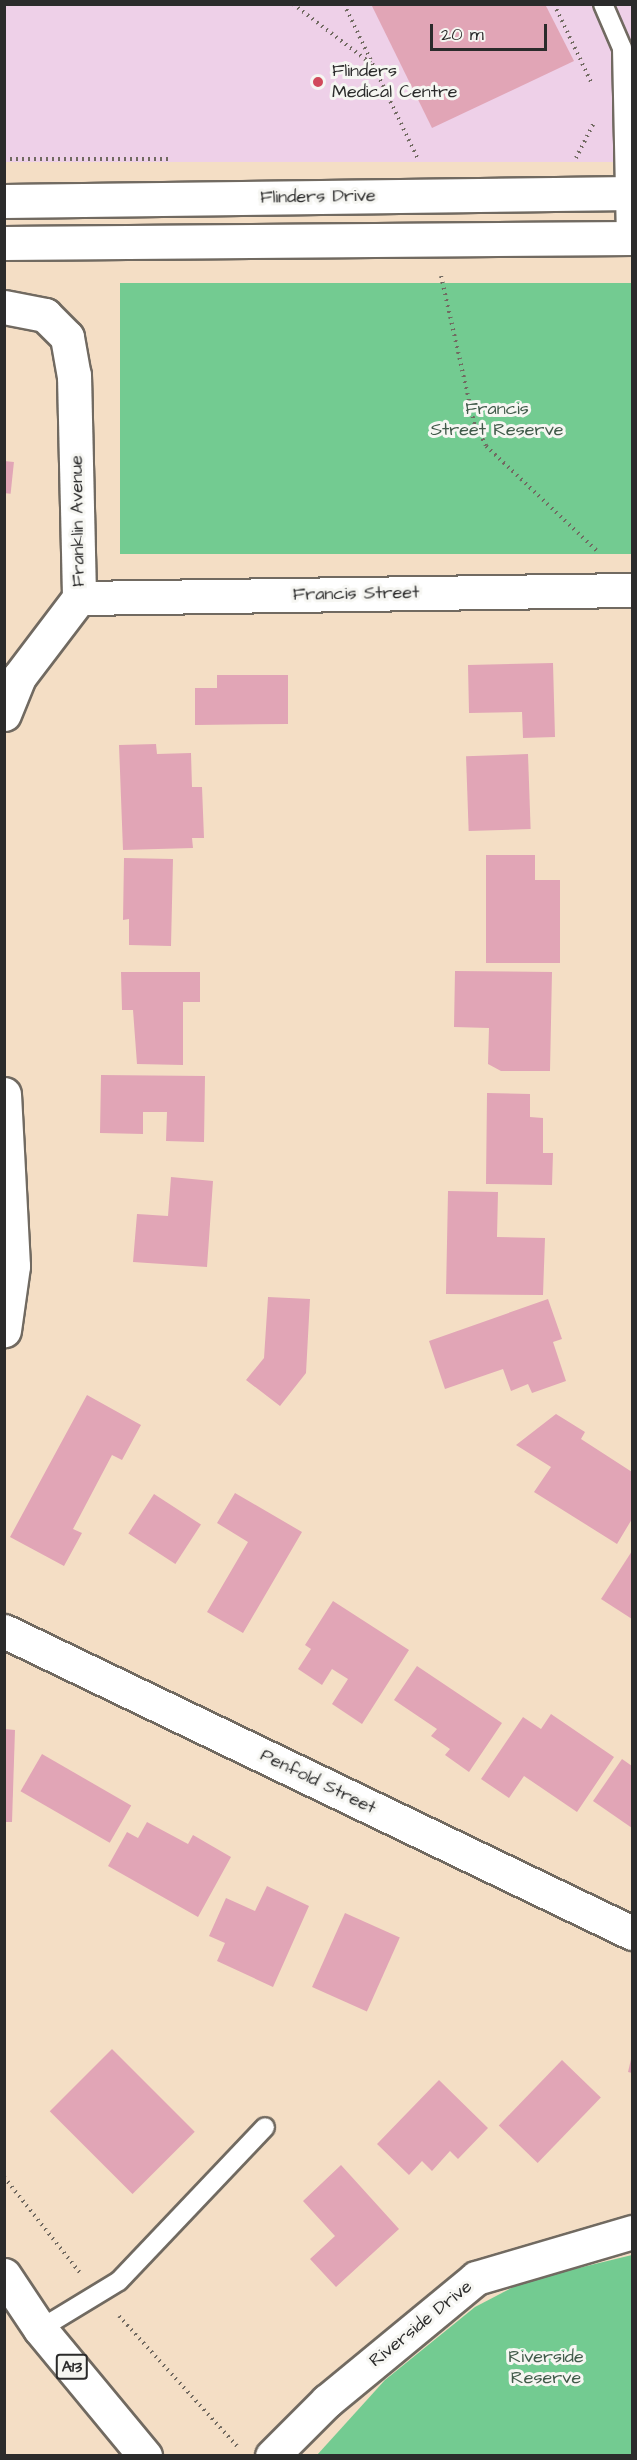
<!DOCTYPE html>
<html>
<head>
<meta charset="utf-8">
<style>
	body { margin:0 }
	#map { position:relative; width:637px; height:2460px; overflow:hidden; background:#f4dec5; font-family:"Architects Daughter",sans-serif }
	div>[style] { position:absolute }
	.built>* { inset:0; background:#eed0e8; transform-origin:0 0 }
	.green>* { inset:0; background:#73cb91; transform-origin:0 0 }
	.building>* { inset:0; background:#e1a5b6; transform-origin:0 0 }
	.path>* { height:4px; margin-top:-2px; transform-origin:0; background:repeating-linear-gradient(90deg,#716a61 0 1.5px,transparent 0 6px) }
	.roads { filter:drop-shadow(2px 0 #716a61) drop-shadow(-2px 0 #716a61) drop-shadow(0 2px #716a61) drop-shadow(0 -2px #716a61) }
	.service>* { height:18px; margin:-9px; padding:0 9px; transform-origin:9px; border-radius:9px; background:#fff }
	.minor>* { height:33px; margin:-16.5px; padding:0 16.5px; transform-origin:16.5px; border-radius:16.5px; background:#fff }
	.tertiary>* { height:33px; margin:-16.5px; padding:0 16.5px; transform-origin:16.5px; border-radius:16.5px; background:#fff }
	.trunk>* { height:33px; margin:-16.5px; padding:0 16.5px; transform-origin:16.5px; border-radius:16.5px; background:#fff }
	.dots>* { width:16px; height:16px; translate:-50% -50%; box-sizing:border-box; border:3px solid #f6f6f2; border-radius:50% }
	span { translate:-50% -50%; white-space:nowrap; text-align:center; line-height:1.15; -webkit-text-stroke:6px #f6f6f2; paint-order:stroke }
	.shield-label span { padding:2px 4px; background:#f6f6f2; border:2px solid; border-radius:4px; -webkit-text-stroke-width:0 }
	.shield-label { font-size:16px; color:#2b2b2b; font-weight:700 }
	.poi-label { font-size:18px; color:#2b2b2b }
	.left { translate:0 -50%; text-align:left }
	.street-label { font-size:18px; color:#2b2b2b }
	.park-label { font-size:18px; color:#415b4a }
	.frame { position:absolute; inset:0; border:6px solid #2b2b2b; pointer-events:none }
	.scale { position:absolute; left:430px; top:24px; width:117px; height:27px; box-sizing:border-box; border:3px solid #2b2b2b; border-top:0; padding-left:8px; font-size:18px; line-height:21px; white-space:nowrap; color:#2b2b2b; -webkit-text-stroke:4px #f6f6f2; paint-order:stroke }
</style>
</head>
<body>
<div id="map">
	<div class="built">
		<div style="left:5px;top:5px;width:627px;height:157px"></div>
	</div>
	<div class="green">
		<div style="left:632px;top:283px;width:271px;height:512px;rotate:90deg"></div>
		<div style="clip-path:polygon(632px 2255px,632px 2455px,317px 2455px,385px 2380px,475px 2307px,525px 2281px)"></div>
	</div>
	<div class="building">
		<div style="clip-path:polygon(371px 4px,545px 4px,574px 61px,432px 128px)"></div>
		<div style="left:4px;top:461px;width:10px;height:32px;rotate:6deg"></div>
		<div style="clip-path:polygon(553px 663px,555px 737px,523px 738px,522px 712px,469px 713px,468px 665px)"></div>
		<div style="clip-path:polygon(217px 675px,288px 675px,288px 724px,195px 725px,195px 688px,217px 688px)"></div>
		<div style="clip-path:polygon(156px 744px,157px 754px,191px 753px,192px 787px,202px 787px,204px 838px,192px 838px,193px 848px,123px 850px,119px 745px)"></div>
		<div style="left:528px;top:754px;width:75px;height:62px;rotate:88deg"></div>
		<div style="clip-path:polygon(486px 855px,535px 855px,535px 880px,560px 880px,560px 963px,486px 963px)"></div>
		<div style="clip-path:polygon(124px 858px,173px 859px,171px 946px,129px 945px,129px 919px,123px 920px)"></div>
		<div style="clip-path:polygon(455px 971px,552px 972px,550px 1071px,501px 1071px,488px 1064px,489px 1028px,454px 1027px)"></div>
		<div style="clip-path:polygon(121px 972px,200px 972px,200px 1002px,183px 1002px,183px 1065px,137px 1064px,133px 1010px,122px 1010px)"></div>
		<div style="clip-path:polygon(101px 1075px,205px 1076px,204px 1142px,166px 1141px,167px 1112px,143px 1112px,143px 1134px,100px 1133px)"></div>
		<div style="clip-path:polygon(487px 1093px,530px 1094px,530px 1117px,543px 1118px,543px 1153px,553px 1153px,552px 1185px,486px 1184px)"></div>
		<div style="clip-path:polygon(171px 1177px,213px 1181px,207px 1267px,133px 1262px,137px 1214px,168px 1216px)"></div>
		<div style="clip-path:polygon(448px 1191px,498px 1192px,497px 1237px,545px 1238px,543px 1295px,446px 1294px)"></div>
		<div style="clip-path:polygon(268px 1297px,310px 1299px,306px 1373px,280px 1406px,246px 1380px,264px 1358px)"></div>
		<div style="clip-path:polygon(548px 1299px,562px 1339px,553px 1342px,566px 1381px,532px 1393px,528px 1384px,511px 1391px,503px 1369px,445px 1389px,429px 1341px)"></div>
		<div style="clip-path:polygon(87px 1395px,141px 1425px,122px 1460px,112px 1455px,73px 1529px,82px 1533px,64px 1566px,10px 1537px)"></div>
		<div style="clip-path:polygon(556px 1414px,585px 1432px,581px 1439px,632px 1472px,632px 1519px,617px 1544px,534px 1492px,551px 1467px,516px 1445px)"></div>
		<div style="clip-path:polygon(235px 1493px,302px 1532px,243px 1633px,207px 1612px,248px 1542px,217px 1523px)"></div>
		<div style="left:154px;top:1494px;width:56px;height:47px;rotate:33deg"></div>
		<div style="clip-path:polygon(632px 1551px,632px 1619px,601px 1599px)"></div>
		<div style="clip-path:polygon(333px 1601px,409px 1650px,362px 1724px,332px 1704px,348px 1679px,332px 1669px,322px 1685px,298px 1669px,311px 1649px,305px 1645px)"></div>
		<div style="clip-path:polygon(417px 1666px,502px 1723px,469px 1772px,445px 1755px,450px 1749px,431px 1736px,437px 1729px,394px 1700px)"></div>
		<div style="clip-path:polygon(551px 1714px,614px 1757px,577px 1812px,524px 1776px,509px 1798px,481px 1779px,523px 1717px,541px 1729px)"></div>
		<div style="clip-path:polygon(4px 1729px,15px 1730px,12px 1822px,4px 1822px)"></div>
		<div style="left:42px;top:1754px;width:103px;height:43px;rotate:30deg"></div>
		<div style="clip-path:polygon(622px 1759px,632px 1766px,632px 1828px,593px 1801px)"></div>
		<div style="clip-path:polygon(147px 1822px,188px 1844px,193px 1835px,231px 1857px,198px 1917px,108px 1866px,127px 1832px,138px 1838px)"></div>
		<div style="clip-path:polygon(267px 1886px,309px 1906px,273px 1987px,217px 1961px,225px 1943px,209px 1936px,226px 1898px,255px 1911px)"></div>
		<div style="left:345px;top:1913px;width:60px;height:81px;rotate:24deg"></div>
		<div style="left:112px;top:2049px;width:117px;height:88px;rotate:45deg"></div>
		<div style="clip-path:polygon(632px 2055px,632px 2073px,628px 2072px)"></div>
		<div style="left:562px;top:2060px;width:54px;height:91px;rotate:44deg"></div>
		<div style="clip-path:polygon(439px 2080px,488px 2128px,458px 2159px,450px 2151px,432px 2171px,422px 2161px,409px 2175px,377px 2144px)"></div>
		<div style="clip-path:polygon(341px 2165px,399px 2229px,336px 2287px,310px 2259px,335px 2236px,303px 2201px)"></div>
	</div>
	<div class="path">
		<div style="left:293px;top:4px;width:102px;rotate:37.4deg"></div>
		<div style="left:344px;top:4px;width:172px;rotate:64.5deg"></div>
		<div style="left:554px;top:4px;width:89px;rotate:64.6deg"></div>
		<div style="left:576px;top:158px;width:38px;rotate:-63deg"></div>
		<div style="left:4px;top:159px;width:168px"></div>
		<div style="left:441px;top:276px;width:151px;rotate:77.3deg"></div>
		<div style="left:474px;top:423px;width:26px;rotate:62deg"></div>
		<div style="left:486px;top:446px;width:154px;rotate:43.4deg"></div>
		<div style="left:4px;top:2177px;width:122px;rotate:51.6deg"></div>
		<div style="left:119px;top:2316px;width:176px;rotate:47.8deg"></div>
	</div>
	<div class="roads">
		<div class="service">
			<div style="left:603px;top:4px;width:48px;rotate:66.6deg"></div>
			<div style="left:622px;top:48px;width:190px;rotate:88.8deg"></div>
			<div style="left:40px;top:2329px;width:92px;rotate:-31.3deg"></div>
			<div style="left:119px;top:2281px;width:212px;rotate:-46.5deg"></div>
		</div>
		<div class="minor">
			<div style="left:4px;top:307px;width:42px;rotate:11deg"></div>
			<div style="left:45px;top:315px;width:31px;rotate:45deg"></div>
			<div style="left:67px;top:337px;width:39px;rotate:80deg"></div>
			<div style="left:74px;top:375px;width:223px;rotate:88.7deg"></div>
			<div style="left:79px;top:598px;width:99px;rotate:127.2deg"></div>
			<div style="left:19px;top:677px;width:40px;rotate:112deg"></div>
			<div style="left:79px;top:598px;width:553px;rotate:-0.83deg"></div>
			<div style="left:4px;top:1094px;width:172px;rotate:87deg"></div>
			<div style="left:13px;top:1266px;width:65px;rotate:98deg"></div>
			<div style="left:4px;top:1631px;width:697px;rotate:25.68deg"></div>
			<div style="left:272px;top:2456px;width:78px;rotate:-45deg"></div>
			<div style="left:327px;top:2401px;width:193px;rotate:-39.5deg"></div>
			<div style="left:476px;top:2278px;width:163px;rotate:-16.4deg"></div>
		</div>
		<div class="tertiary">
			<div style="left:4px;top:201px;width:628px;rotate:-0.73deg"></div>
			<div style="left:4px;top:243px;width:628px;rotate:-0.46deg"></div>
		</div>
		<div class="trunk">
			<div style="left:4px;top:2275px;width:65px;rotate:56.3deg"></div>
			<div style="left:40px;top:2329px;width:165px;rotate:50.4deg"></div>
		</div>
	</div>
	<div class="dots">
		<div style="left:318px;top:82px;background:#d1495b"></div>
	</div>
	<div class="shield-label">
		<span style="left:72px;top:2367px">A13</span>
	</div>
	<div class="poi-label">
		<span class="left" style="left:332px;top:82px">Flinders<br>Medical Centre</span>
	</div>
	<div class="street-label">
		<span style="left:318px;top:197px;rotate:-1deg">Flinders Drive</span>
		<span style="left:78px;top:521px;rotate:-91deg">Franklin Avenue</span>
		<span style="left:356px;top:594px;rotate:-1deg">Francis Street</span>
		<span style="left:318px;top:1782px;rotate:26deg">Penfold Street</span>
		<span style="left:421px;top:2324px;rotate:-39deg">Riverside Drive</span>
	</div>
	<div class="park-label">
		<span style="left:497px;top:420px">Francis<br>Street Reserve</span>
		<span style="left:546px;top:2368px">Riverside<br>Reserve</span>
	</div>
	<div class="frame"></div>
	<div class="scale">20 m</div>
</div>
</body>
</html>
